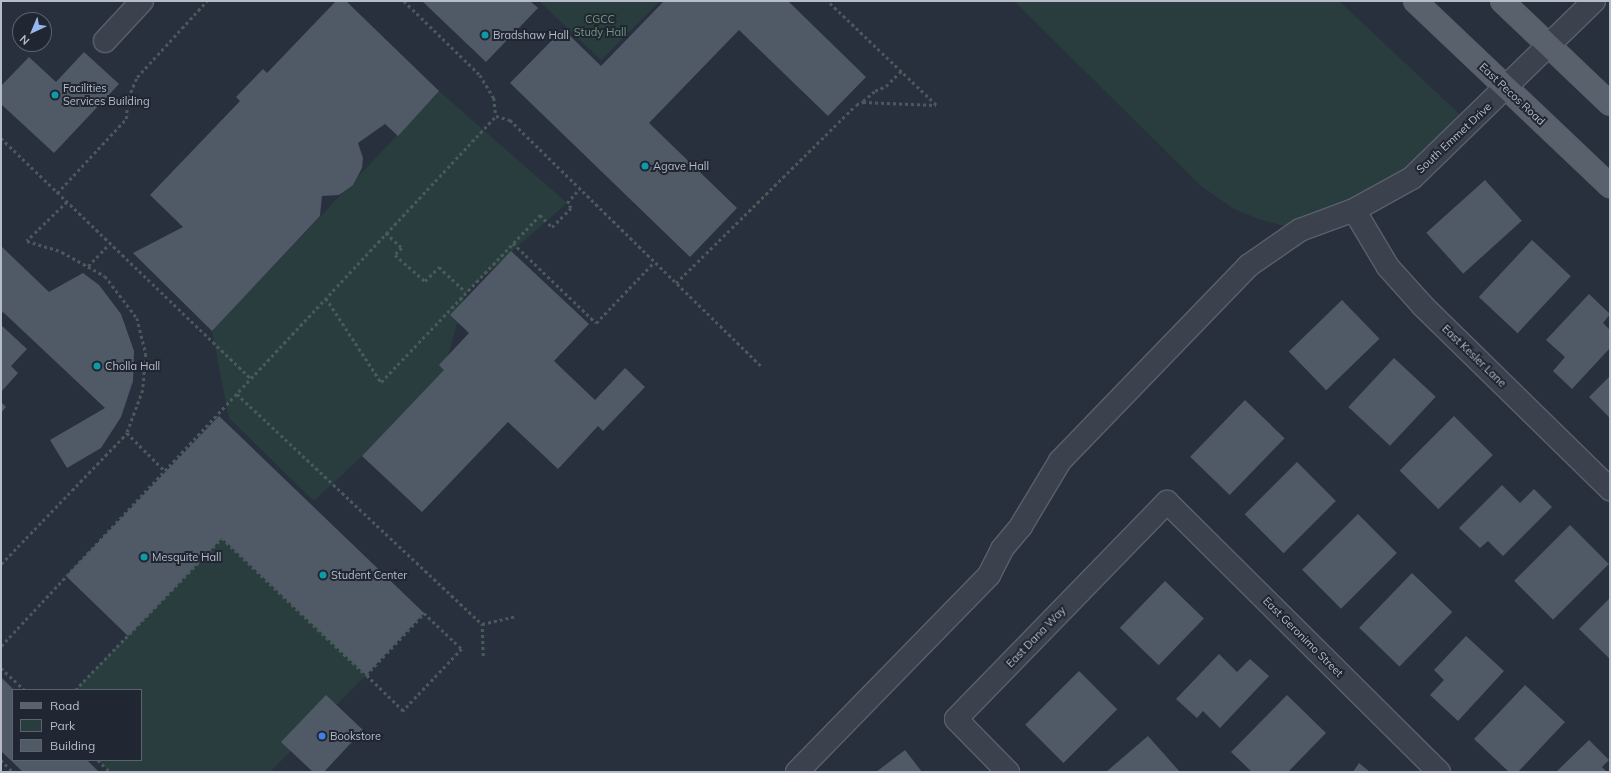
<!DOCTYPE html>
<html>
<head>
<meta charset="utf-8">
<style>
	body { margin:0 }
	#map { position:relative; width:1611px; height:773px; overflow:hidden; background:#27303c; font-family:Mulish,sans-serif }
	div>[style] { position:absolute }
	.green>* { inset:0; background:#2a3d3e }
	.building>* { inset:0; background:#505a67; transform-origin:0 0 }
	.path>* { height:2.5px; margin-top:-1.25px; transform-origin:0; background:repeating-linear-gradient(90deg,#495a5c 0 3px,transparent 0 6px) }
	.roads { filter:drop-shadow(1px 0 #59606b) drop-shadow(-1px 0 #59606b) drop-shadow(0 1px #59606b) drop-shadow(0 -1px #59606b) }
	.minor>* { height:22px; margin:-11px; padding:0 11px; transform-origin:11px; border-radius:11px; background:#3b424d }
	.major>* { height:22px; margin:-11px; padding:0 11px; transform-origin:11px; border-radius:11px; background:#59616c }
	.dots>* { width:11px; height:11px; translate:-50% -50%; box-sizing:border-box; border:2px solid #202732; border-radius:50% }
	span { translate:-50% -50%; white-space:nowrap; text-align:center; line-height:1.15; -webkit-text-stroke:4px #202732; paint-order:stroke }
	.park-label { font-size:11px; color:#71967a }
	.poi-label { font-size:11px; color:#b7bdc8 }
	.left { translate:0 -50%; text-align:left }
	.street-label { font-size:11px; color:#b7bdc8 }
	.frame { position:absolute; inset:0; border:2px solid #b7bdc8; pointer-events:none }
	.legend { position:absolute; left:12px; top:689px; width:130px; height:72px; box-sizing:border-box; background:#202732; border:1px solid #5c636e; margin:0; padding:5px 7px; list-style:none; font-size:12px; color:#b7bdc8 }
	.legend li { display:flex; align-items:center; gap:8px; height:20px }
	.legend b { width:20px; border:1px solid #5c636e }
	.north { position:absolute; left:12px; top:12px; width:40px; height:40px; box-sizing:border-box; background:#202732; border:1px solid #5c636e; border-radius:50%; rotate:224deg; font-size:11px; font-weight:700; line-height:16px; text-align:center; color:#b7bdc8 }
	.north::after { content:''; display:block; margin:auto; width:14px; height:18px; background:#97b6ed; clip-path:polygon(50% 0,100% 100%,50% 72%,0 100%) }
</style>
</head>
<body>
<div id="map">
	<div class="green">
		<div style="clip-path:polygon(539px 1px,660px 1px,601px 60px)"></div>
		<div style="clip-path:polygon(1014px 1px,1339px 1px,1470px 124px,1412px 178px,1300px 230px,1261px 220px,1234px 209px,1200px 185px)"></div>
		<div style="clip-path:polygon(439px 91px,567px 203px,466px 292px,444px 370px,362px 456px,314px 501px,229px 418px,212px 331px)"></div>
		<div style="clip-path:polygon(222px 538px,366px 675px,270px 772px,110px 772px,98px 760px,141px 760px,141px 690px,75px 690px)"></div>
	</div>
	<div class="building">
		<div style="clip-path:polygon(336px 1px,346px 1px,439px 91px,398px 136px,385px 124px,358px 143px,363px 158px,362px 168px,353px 185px,339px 195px,322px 196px,320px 216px,212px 331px,133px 253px,183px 227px,150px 195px,240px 101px,236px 97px,263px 69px,267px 73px)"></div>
		<div style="clip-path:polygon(422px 1px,530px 1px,538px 8px,486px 62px)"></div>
		<div style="clip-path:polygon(664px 1px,788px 1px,866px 77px,828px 116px,739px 30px,649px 123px,737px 208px,690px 257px,510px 83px,563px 29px,601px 66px)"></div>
		<div style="clip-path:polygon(84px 52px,119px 84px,54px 153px,1px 104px,1px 86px,29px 57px,56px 82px)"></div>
		<div style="left:1485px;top:180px;width:55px;height:79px;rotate:48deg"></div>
		<div style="left:1532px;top:240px;width:53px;height:78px;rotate:43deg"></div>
		<div style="clip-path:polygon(1px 246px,49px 292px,83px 273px,99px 285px,121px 314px,134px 351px,133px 381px,121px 417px,101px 448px,67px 468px,50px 440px,105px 408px,3px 312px,1px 314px)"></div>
		<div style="clip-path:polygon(511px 251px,589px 324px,554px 361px,595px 400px,625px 368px,645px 387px,603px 431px,598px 426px,558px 469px,508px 422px,422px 512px,362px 456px,444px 370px,439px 365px,469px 333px,450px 315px)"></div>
		<div style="clip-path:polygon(1589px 294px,1610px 314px,1603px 323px,1610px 330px,1610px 348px,1572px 389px,1553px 371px,1565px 357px,1546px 340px)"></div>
		<div style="left:1342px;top:300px;width:54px;height:74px;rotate:46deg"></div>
		<div style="clip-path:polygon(1px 325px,27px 349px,11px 366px,18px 373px,1px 392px)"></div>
		<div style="left:1394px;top:358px;width:57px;height:67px;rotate:43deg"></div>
		<div style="clip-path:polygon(1610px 376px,1610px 418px,1589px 397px)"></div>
		<div style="left:1245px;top:400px;width:55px;height:79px;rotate:44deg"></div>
		<div style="clip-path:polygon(1px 402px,6px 407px,1px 413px)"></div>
		<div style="clip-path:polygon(219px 416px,424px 613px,366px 675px,222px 538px,128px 636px,66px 576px)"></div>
		<div style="left:1454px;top:416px;width:55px;height:77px;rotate:45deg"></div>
		<div style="left:1297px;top:462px;width:55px;height:74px;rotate:45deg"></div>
		<div style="clip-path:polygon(1502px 485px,1520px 503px,1534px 489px,1552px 507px,1503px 556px,1488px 541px,1480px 548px,1459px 528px)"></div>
		<div style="left:1358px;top:514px;width:55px;height:79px;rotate:45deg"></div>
		<div style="left:1570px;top:525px;width:55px;height:79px;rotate:45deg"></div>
		<div style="left:1412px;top:573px;width:56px;height:76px;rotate:44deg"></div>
		<div style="left:1165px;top:581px;width:54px;height:65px;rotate:44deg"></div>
		<div style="clip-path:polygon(1610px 598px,1610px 659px,1579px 629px)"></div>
		<div style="clip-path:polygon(1466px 636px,1504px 671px,1458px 721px,1430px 695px,1444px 680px,1434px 670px)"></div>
		<div style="clip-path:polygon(1219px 654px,1237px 672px,1250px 659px,1269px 676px,1220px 728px,1203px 711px,1197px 718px,1176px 699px)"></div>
		<div style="left:1079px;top:671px;width:54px;height:76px;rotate:45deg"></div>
		<div style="clip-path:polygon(1px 677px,14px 690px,13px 760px,87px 760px,99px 772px,23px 772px,1px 751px)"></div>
		<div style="clip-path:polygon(1525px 685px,1565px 722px,1518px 772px,1509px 772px,1474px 739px)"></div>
		<div style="clip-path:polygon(326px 695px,363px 730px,324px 772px,313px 772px,281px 742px)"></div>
		<div style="clip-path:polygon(1287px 695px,1326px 733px,1288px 772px,1252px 772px,1231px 752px)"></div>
		<div style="clip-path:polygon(1148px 736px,1180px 772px,1106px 772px)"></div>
		<div style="clip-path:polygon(1589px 740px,1609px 760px,1602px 767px,1607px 772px,1556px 772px)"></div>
		<div style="clip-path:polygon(905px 750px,922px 772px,876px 772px)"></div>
		<div style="clip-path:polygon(1359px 763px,1370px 772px,1353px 772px)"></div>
	</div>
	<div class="path">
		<div style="left:404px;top:1px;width:106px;rotate:44.2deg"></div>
		<div style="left:480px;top:75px;width:27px;rotate:59deg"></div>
		<div style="left:494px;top:98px;width:18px;rotate:84deg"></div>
		<div style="left:863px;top:101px;width:16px;rotate:-40deg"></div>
		<div style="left:875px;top:91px;width:12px;rotate:-24deg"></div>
		<div style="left:886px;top:86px;width:21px;rotate:-45deg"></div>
		<div style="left:1px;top:138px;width:347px;rotate:43.9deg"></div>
		<div style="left:57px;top:193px;width:101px;rotate:-47deg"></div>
		<div style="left:126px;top:119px;width:21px;rotate:-85deg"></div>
		<div style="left:128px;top:98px;width:23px;rotate:-67deg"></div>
		<div style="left:137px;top:77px;width:103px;rotate:-47.4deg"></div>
		<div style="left:67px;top:202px;width:56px;rotate:135.7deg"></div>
		<div style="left:27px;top:241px;width:37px;rotate:17deg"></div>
		<div style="left:62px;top:252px;width:49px;rotate:29.2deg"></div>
		<div style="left:105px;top:276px;width:53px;rotate:52.7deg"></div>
		<div style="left:137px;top:318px;width:37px;rotate:76deg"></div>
		<div style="left:146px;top:354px;width:36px;rotate:95deg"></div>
		<div style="left:143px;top:390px;width:46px;rotate:110.4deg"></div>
		<div style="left:386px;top:233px;width:22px;rotate:43deg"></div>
		<div style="left:402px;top:248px;width:10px;rotate:135deg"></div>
		<div style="left:395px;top:255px;width:40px;rotate:41deg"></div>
		<div style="left:425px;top:281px;width:20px;rotate:-45deg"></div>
		<div style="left:439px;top:267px;width:37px;rotate:43deg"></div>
		<div style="left:513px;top:243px;width:115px;rotate:43.9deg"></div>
		<div style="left:596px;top:323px;width:84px;rotate:-46.4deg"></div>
		<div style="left:88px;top:266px;width:32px;rotate:-46deg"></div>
		<div style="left:676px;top:283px;width:253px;rotate:-44.7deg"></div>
		<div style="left:856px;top:105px;width:8px;rotate:-23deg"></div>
		<div style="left:863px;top:102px;width:73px;rotate:2.4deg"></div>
		<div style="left:936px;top:105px;width:151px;rotate:-136.3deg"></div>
		<div style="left:326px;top:298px;width:100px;rotate:56.8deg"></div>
		<div style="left:381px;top:382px;width:231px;rotate:-46.4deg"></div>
		<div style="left:540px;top:215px;width:17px;rotate:45deg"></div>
		<div style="left:552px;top:227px;width:27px;rotate:-45deg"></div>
		<div style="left:571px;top:208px;width:6px;rotate:-129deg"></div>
		<div style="left:567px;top:203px;width:18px;rotate:-49deg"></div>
		<div style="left:237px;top:394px;width:336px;rotate:43.2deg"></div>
		<div style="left:1px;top:564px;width:182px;rotate:-46.1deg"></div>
		<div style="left:127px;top:433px;width:54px;rotate:45deg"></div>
		<div style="left:424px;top:613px;width:52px;rotate:43.5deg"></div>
		<div style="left:462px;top:649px;width:86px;rotate:133.6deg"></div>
		<div style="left:403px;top:711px;width:52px;rotate:-135.8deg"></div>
		<div style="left:366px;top:675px;width:85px;rotate:-46.9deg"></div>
		<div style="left:1px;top:646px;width:725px;rotate:-46.96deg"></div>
		<div style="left:496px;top:116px;width:15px;rotate:16deg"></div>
		<div style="left:510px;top:120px;width:351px;rotate:44.4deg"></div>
		<div style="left:483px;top:656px;width:32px;rotate:-92deg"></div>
		<div style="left:482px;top:624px;width:35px;rotate:-13deg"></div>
		<div style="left:1px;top:668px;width:33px;rotate:43deg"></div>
		<div style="left:75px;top:690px;width:211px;rotate:-46deg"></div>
		<div style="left:222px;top:538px;width:199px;rotate:43.6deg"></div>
		<div style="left:1px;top:760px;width:17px;rotate:45deg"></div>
		<div style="left:98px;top:760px;width:17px;rotate:45deg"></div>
	</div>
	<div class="roads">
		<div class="minor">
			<div style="left:105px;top:41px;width:54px;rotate:-47.2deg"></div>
			<div style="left:1354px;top:210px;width:66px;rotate:59.2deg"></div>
			<div style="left:1388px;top:267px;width:52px;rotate:48.1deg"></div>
			<div style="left:1423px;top:306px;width:262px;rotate:44.4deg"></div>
			<div style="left:797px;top:772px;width:275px;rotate:-45.7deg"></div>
			<div style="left:989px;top:575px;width:29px;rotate:-63deg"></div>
			<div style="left:1002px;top:549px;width:30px;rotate:-50deg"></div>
			<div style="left:1021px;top:526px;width:76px;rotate:-59deg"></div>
			<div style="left:1060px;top:461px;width:271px;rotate:-46deg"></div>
			<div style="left:1248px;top:266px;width:63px;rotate:-34.7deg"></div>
			<div style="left:1300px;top:230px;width:58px;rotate:-20.3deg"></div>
			<div style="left:1354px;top:210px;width:66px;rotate:-28.9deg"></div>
			<div style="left:1412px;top:178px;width:254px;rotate:-44.2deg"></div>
			<div style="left:1008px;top:772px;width:74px;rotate:-134.5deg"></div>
			<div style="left:956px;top:719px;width:303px;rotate:-45.8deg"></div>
			<div style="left:1167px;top:502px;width:383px;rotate:44.8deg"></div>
		</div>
		<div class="major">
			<div style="left:1415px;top:1px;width:269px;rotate:43.5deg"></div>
			<div style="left:1502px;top:1px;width:149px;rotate:43.6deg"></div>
		</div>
	</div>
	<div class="dots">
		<div style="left:485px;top:35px;background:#0f9aa8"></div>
		<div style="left:55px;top:95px;background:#0f9aa8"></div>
		<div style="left:645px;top:166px;background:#0f9aa8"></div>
		<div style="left:97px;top:366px;background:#0f9aa8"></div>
		<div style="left:144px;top:557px;background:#0f9aa8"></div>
		<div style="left:323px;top:575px;background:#0f9aa8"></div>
		<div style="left:322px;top:736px;background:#3f7fe0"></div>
	</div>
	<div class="park-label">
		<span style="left:600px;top:26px">CGCC<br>Study Hall</span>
	</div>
	<div class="poi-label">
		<span class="left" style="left:493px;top:35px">Bradshaw Hall</span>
		<span class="left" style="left:63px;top:95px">Facilities<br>Services Building</span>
		<span class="left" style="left:653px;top:166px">Agave Hall</span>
		<span class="left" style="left:105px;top:366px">Cholla Hall</span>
		<span class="left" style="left:152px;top:557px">Mesquite Hall</span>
		<span class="left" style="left:331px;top:575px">Student Center</span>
		<span class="left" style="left:330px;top:736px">Bookstore</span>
	</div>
	<div class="street-label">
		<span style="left:1512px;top:94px;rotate:43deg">East Pecos Road</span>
		<span style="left:1454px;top:138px;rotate:-43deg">South Emmet Drive</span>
		<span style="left:1474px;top:356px;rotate:44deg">East Kesler Lane</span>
		<span style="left:1036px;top:637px;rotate:-46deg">East Dana Way</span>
		<span style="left:1303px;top:637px;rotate:45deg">East Geronimo Street</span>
	</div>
	<div class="frame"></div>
	<ul class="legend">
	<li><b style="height:5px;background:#59616c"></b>Road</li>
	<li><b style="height:11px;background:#2a3d3e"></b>Park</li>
	<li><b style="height:11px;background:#505a67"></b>Building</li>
	</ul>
	<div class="north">N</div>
</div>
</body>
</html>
